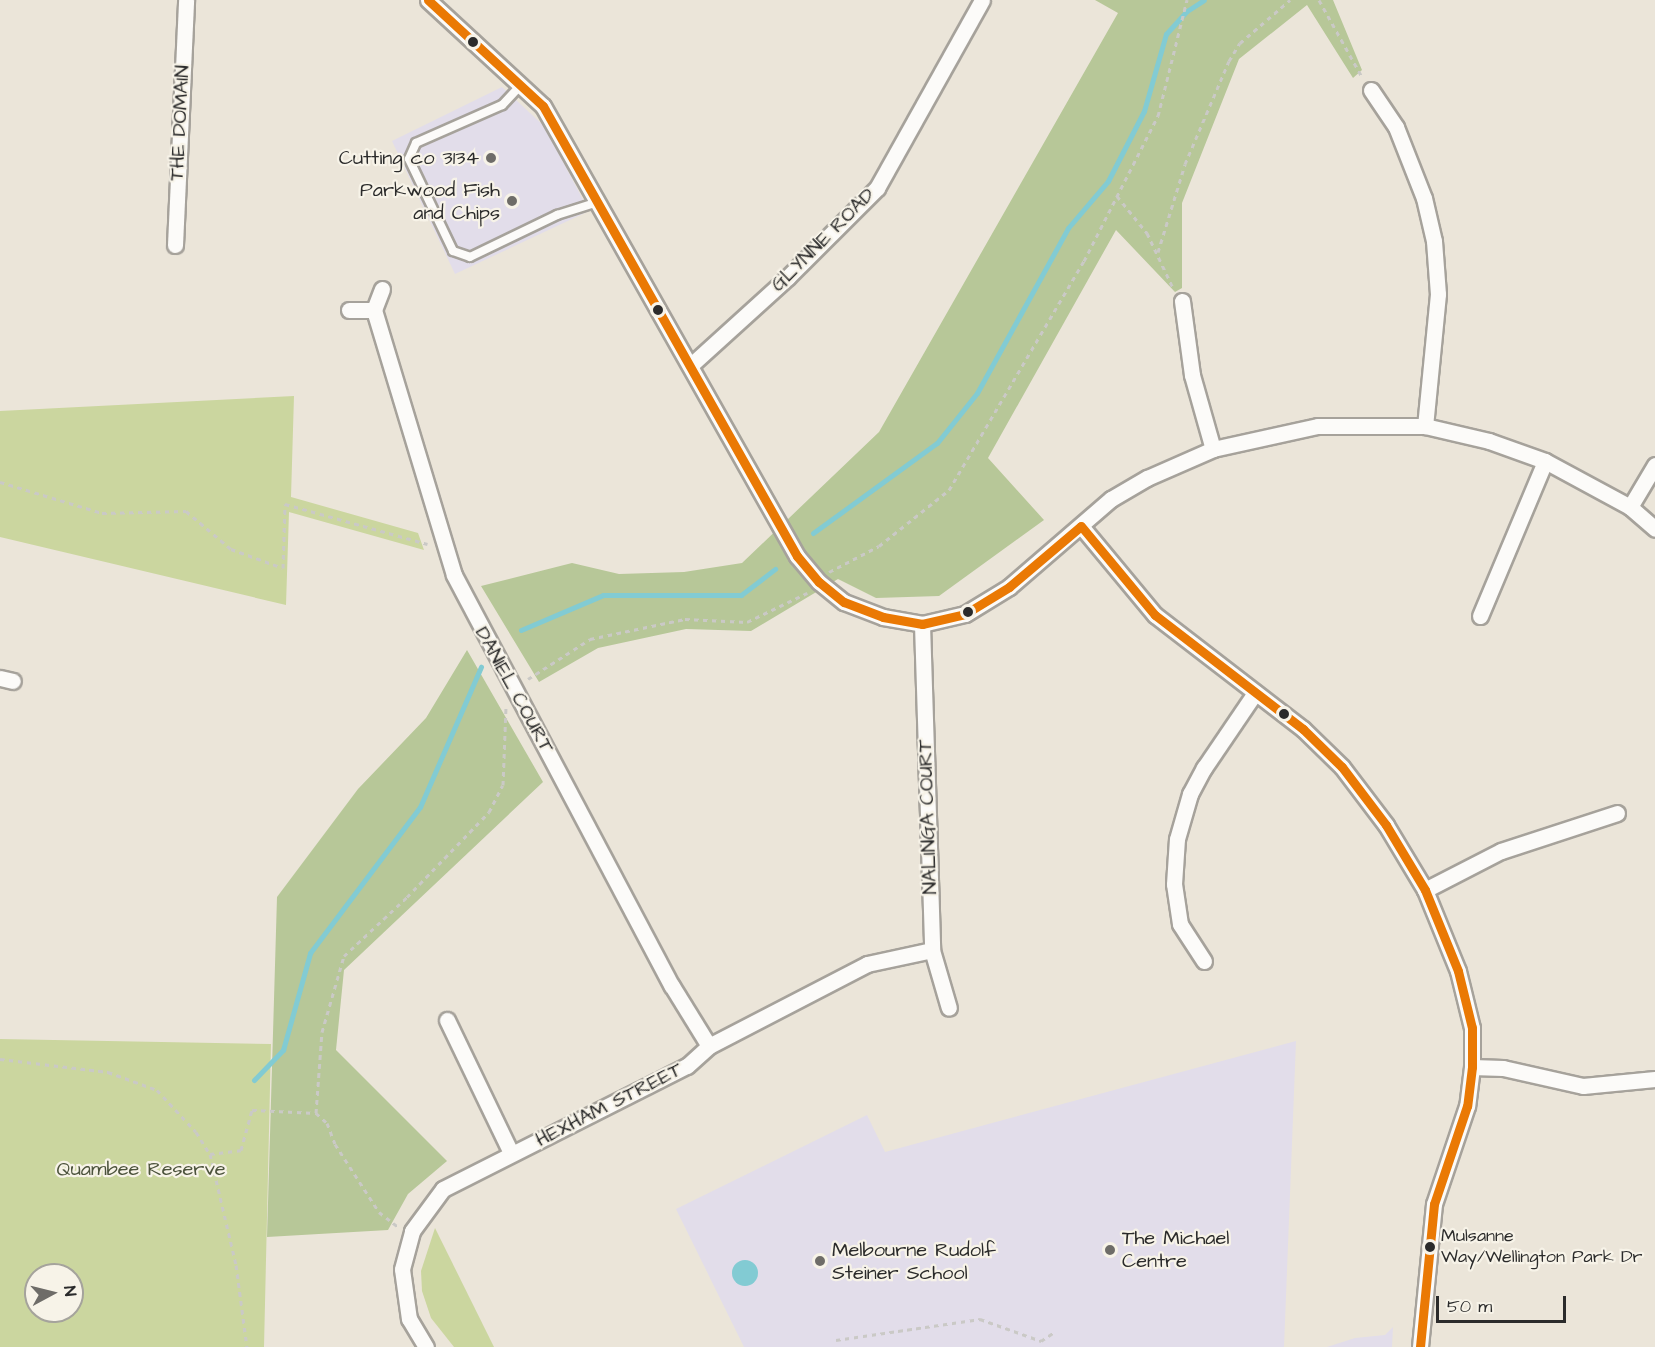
<!DOCTYPE html>
<html>
<head>
<meta charset="utf-8">
<style>
	body { margin:0 }
	#map { position:relative; width:1655px; height:1347px; overflow:hidden; background:#ebe5d9; font-family:"Architects Daughter",sans-serif }
	div>[style] { position:absolute }
	.built>* { inset:0; background:#e2ddea }
	.green>* { inset:0; background:#cbd69f }
	.forest>* { inset:0; background:#b7c798 }
	.water>* { inset:0; background:#82cbd3 }
	.round { border-radius:50% }
	.stream>* { height:5px; margin:-2.5px; padding:0 2.5px; transform-origin:2.5px; border-radius:2.5px; background:#82cbd3 }
	.path>* { height:3px; margin-top:-1.5px; transform-origin:0; background:repeating-linear-gradient(90deg,#cac9c6 0 4.5px,transparent 0 9px) }
	.roads { filter:drop-shadow(2px 0 #a6a29b) drop-shadow(-2px 0 #a6a29b) drop-shadow(0 2px #a6a29b) drop-shadow(0 -2px #a6a29b) }
	.service>* { height:8px; margin:-4px; padding:0 4px; transform-origin:4px; border-radius:4px; background:#fcfbf9 }
	.minor>* { height:15px; margin:-7.5px; padding:0 7.5px; transform-origin:7.5px; border-radius:7.5px; background:#fcfbf9 }
	.bus-1>* { height:9px; margin:-4.5px; padding:0 4.5px; transform-origin:4.5px; border-radius:4.5px; background:#ea7904 }
	.dots>* { width:16px; height:16px; translate:-50% -50%; box-sizing:border-box; border:3px solid #f7f3e8; border-radius:50% }
	span { translate:-50% -50%; white-space:nowrap; text-align:center; line-height:1.15; -webkit-text-stroke:4.5px #f7f3e8; paint-order:stroke }
	.bus-label { font-size:18px; color:#2b2b2b }
	.left { translate:0 -50%; text-align:left }
	.street-label { font-size:20px; color:#2b2b2b }
	.poi-label { font-size:20px; color:#2b2b2b }
	.right { translate:-100% -50%; text-align:right }
	.park-label { font-size:20px; color:#4c533c }
	.north { position:absolute; left:24px; top:1263px; width:60px; height:60px; box-sizing:border-box; background:#f7f3e8; border:2px solid #a5a39c; border-radius:50%; rotate:83deg; font-size:16px; font-weight:700; line-height:24px; text-align:center; color:#2b2b2b }
	.north::after { content:''; display:block; margin:auto; width:21px; height:27px; background:#6e6c68; clip-path:polygon(50% 0,100% 100%,50% 72%,0 100%) }
	.scale { position:absolute; left:1436px; top:1296px; width:130px; height:27px; box-sizing:border-box; border:3px solid #2b2b2b; border-top:0; padding-left:8px; font-size:18px; line-height:21px; white-space:nowrap; color:#2b2b2b; -webkit-text-stroke:4px #f7f3e8; paint-order:stroke }
</style>
</head>
<body>
<div id="map">
	<div class="built">
		<div style="clip-path:polygon(502px 87px,544px 126px,589px 211px,455px 274px,392px 141px)"></div>
		<div style="clip-path:polygon(1296px 1041px,1284px 1347px,744px 1347px,676px 1209px,867px 1115px,885px 1152px)"></div>
		<div style="clip-path:polygon(1393px 1327px,1392px 1347px,1327px 1347px,1355px 1338px,1385px 1335px)"></div>
	</div>
	<div class="green">
		<div style="clip-path:polygon(294px 396px,291px 497px,418px 533px,424px 550px,289px 512px,286px 605px,0 537px,0 411px)"></div>
		<div style="clip-path:polygon(evenodd,0 1039px,271px 1044px,264px 1347px,0 1347px,0 1039px,36px 1275px,72px 1275px,72px 1311px,36px 1311px,36px 1275px)"></div>
		<div style="clip-path:polygon(435px 1228px,494px 1347px,454px 1347px,431px 1318px,422px 1291px,421px 1271px)"></div>
	</div>
	<div class="forest">
		<div style="clip-path:polygon(1095px 0,1333px 0,1362px 70px,1353px 78px,1307px 5px,1239px 59px,1182px 203px,1182px 288px,1175px 292px,1116px 230px,988px 458px,1044px 520px,939px 596px,876px 598px,838px 579px,751px 631px,686px 629px,598px 648px,539px 682px,481px 586px,572px 563px,619px 574px,684px 572px,742px 563px,879px 432px,1118px 13px)"></div>
		<div style="clip-path:polygon(467px 650px,543px 782px,344px 970px,336px 1050px,447px 1161px,408px 1194px,388px 1230px,267px 1237px,277px 897px,358px 789px,426px 718px)"></div>
	</div>
	<div class="water">
		<div class="round" style="left:732px;top:1260px;width:26px;height:26px"></div>
	</div>
	<div class="stream">
		<div style="left:813px;top:533px;width:153px;rotate:-36deg"></div>
		<div style="left:937px;top:443px;width:64px;rotate:-51.3deg"></div>
		<div style="left:977px;top:393px;width:188px;rotate:-61.1deg"></div>
		<div style="left:1068px;top:228px;width:62px;rotate:-49.6deg"></div>
		<div style="left:1108px;top:181px;width:79px;rotate:-62.8deg"></div>
		<div style="left:1144px;top:111px;width:80px;rotate:-74.1deg"></div>
		<div style="left:1166px;top:34px;width:31px;rotate:-48deg"></div>
		<div style="left:1187px;top:11px;width:20px;rotate:-33deg"></div>
		<div style="left:521px;top:630px;width:89px;rotate:-23.1deg"></div>
		<div style="left:603px;top:595px;width:138px"></div>
		<div style="left:741px;top:595px;width:43px;rotate:-37.4deg"></div>
		<div style="left:254px;top:1080px;width:42px;rotate:-46deg"></div>
		<div style="left:283px;top:1050px;width:101px;rotate:-74.4deg"></div>
		<div style="left:310px;top:953px;width:183px;rotate:-53deg"></div>
		<div style="left:420px;top:807px;width:153px;rotate:-66.5deg"></div>
	</div>
	<div class="path">
		<div style="left:1319px;top:0;width:88px;rotate:60.8deg"></div>
		<div style="left:1117px;top:196px;width:48px;rotate:51deg"></div>
		<div style="left:1147px;top:233px;width:63px;rotate:64.7deg"></div>
		<div style="left:1158px;top:252px;width:92px;rotate:-72.9deg"></div>
		<div style="left:1185px;top:164px;width:112px;rotate:-66.9deg"></div>
		<div style="left:1229px;top:61px;width:21px;rotate:-59deg"></div>
		<div style="left:1240px;top:43px;width:66px;rotate:-40.7deg"></div>
		<div style="left:0;top:482px;width:107px;rotate:16.9deg"></div>
		<div style="left:102px;top:513px;width:84px;rotate:-1.4deg"></div>
		<div style="left:186px;top:511px;width:59px;rotate:40.2deg"></div>
		<div style="left:231px;top:549px;width:55px;rotate:20.1deg"></div>
		<div style="left:283px;top:568px;width:64px;rotate:-88.2deg"></div>
		<div style="left:285px;top:504px;width:148px;rotate:15.7deg"></div>
		<div style="left:829px;top:572px;width:56px;rotate:-27.5deg"></div>
		<div style="left:879px;top:546px;width:90px;rotate:-38.7deg"></div>
		<div style="left:949px;top:490px;width:266px;rotate:-59.5deg"></div>
		<div style="left:1084px;top:261px;width:163px;rotate:-63deg"></div>
		<div style="left:1158px;top:116px;width:120px;rotate:-76deg"></div>
		<div style="left:528px;top:679px;width:74px;rotate:-32.8deg"></div>
		<div style="left:590px;top:639px;width:97px;rotate:-11.9deg"></div>
		<div style="left:685px;top:619px;width:62px;rotate:2.8deg"></div>
		<div style="left:747px;top:622px;width:67px;rotate:-25.8deg"></div>
		<div style="left:0;top:1059px;width:109px;rotate:6.9deg"></div>
		<div style="left:108px;top:1072px;width:52px;rotate:20.2deg"></div>
		<div style="left:157px;top:1090px;width:57px;rotate:47.1deg"></div>
		<div style="left:196px;top:1132px;width:26px;rotate:58deg"></div>
		<div style="left:210px;top:1154px;width:31px;rotate:-7deg"></div>
		<div style="left:241px;top:1150px;width:41px;rotate:-74.6deg"></div>
		<div style="left:252px;top:1110px;width:64px;rotate:2.7deg"></div>
		<div style="left:316px;top:1113px;width:15px;rotate:42deg"></div>
		<div style="left:327px;top:1123px;width:22px;rotate:69deg"></div>
		<div style="left:335px;top:1144px;width:81px;rotate:57.1deg"></div>
		<div style="left:379px;top:1212px;width:23px;rotate:38deg"></div>
		<div style="left:316px;top:1113px;width:81px;rotate:-85.8deg"></div>
		<div style="left:322px;top:1032px;width:79px;rotate:-73.9deg"></div>
		<div style="left:344px;top:956px;width:86px;rotate:-43.1deg"></div>
		<div style="left:407px;top:897px;width:118px;rotate:-46deg"></div>
		<div style="left:489px;top:812px;width:30px;rotate:-63deg"></div>
		<div style="left:503px;top:785px;width:79px;rotate:-87.8deg"></div>
		<div style="left:210px;top:1154px;width:114px;rotate:76.8deg"></div>
		<div style="left:236px;top:1265px;width:83px;rotate:82.4deg"></div>
		<div style="left:836px;top:1340px;width:146px;rotate:-8.3deg"></div>
		<div style="left:980px;top:1319px;width:65px;rotate:19.8deg"></div>
		<div style="left:1041px;top:1341px;width:14px;rotate:-34deg"></div>
	</div>
	<div class="roads">
		<div class="service">
			<div style="left:520px;top:86px;width:26px;rotate:133deg"></div>
			<div style="left:502px;top:105px;width:94px;rotate:156.2deg"></div>
			<div style="left:416px;top:143px;width:17px;rotate:114deg"></div>
			<div style="left:409px;top:159px;width:102px;rotate:64.4deg"></div>
			<div style="left:453px;top:251px;width:18px;rotate:19deg"></div>
			<div style="left:470px;top:257px;width:97px;rotate:-25.8deg"></div>
			<div style="left:557px;top:215px;width:43px;rotate:-17.6deg"></div>
		</div>
		<div class="minor">
			<div style="left:428px;top:0;width:156px;rotate:42.7deg"></div>
			<div style="left:543px;top:106px;width:517px;rotate:60.56deg"></div>
			<div style="left:797px;top:556px;width:34px;rotate:50deg"></div>
			<div style="left:819px;top:582px;width:32px;rotate:39deg"></div>
			<div style="left:844px;top:602px;width:42px;rotate:21deg"></div>
			<div style="left:883px;top:617px;width:40px;rotate:10deg"></div>
			<div style="left:922px;top:624px;width:44px;rotate:-13.1deg"></div>
			<div style="left:965px;top:614px;width:52px;rotate:-31.5deg"></div>
			<div style="left:1009px;top:587px;width:135px;rotate:-40.8deg"></div>
			<div style="left:1111px;top:499px;width:42px;rotate:-30.3deg"></div>
			<div style="left:1147px;top:478px;width:72px;rotate:-23.7deg"></div>
			<div style="left:1213px;top:449px;width:107px;rotate:-12.4deg"></div>
			<div style="left:1318px;top:426px;width:107px"></div>
			<div style="left:1425px;top:426px;width:66px;rotate:13.2deg"></div>
			<div style="left:1489px;top:441px;width:59px;rotate:19.7deg"></div>
			<div style="left:1545px;top:461px;width:97px;rotate:28.4deg"></div>
			<div style="left:1630px;top:507px;width:33px;rotate:41deg"></div>
			<div style="left:1371px;top:90px;width:45px;rotate:56deg"></div>
			<div style="left:1396px;top:127px;width:76px;rotate:68.5deg"></div>
			<div style="left:1424px;top:198px;width:44px;rotate:76.9deg"></div>
			<div style="left:1434px;top:241px;width:53px;rotate:85.7deg"></div>
			<div style="left:1438px;top:294px;width:133px;rotate:95.6deg"></div>
			<div style="left:175px;top:245px;width:245px;rotate:-87.4deg"></div>
			<div style="left:382px;top:289px;width:22px;rotate:111deg"></div>
			<div style="left:374px;top:310px;width:277px;rotate:73.2deg"></div>
			<div style="left:454px;top:575px;width:465px;rotate:62.1deg"></div>
			<div style="left:672px;top:986px;width:70px;rotate:58.3deg"></div>
			<div style="left:1182px;top:301px;width:75px;rotate:82.3deg"></div>
			<div style="left:1192px;top:375px;width:77px;rotate:74.2deg"></div>
			<div style="left:349px;top:310px;width:25px"></div>
			<div style="left:691px;top:365px;width:131px;rotate:-42.2deg"></div>
			<div style="left:788px;top:277px;width:126px;rotate:-45deg"></div>
			<div style="left:877px;top:188px;width:215px;rotate:-60.8deg"></div>
			<div style="left:1630px;top:507px;width:49px;rotate:-59.2deg"></div>
			<div style="left:1081px;top:526px;width:116px;rotate:50.3deg"></div>
			<div style="left:1155px;top:615px;width:187px;rotate:37.6deg"></div>
			<div style="left:1303px;top:729px;width:54px;rotate:44.3deg"></div>
			<div style="left:1342px;top:767px;width:73px;rotate:52.8deg"></div>
			<div style="left:1386px;top:825px;width:76px;rotate:59deg"></div>
			<div style="left:1425px;top:890px;width:87px;rotate:67.8deg"></div>
			<div style="left:1458px;top:971px;width:59px;rotate:76.2deg"></div>
			<div style="left:1472px;top:1028px;width:39px;rotate:90deg"></div>
			<div style="left:1472px;top:1067px;width:39px;rotate:97deg"></div>
			<div style="left:1467px;top:1106px;width:103px;rotate:108.6deg"></div>
			<div style="left:1434px;top:1204px;width:144px;rotate:95.6deg"></div>
			<div style="left:1480px;top:616px;width:168px;rotate:-67.2deg"></div>
			<div style="left:922px;top:624px;width:326px;rotate:88.2deg"></div>
			<div style="left:932px;top:950px;width:60px;rotate:73.7deg"></div>
			<div style="left:0;top:678px;width:13px;rotate:13deg"></div>
			<div style="left:1425px;top:890px;width:85px;rotate:-27.2deg"></div>
			<div style="left:1501px;top:851px;width:122px;rotate:-18.1deg"></div>
			<div style="left:1204px;top:961px;width:44px;rotate:-123deg"></div>
			<div style="left:1180px;top:924px;width:40px;rotate:-98.5deg"></div>
			<div style="left:1174px;top:884px;width:45px;rotate:-86.2deg"></div>
			<div style="left:1177px;top:839px;width:47px;rotate:-73.9deg"></div>
			<div style="left:1190px;top:794px;width:30px;rotate:-62deg"></div>
			<div style="left:1204px;top:768px;width:91px;rotate:-55.8deg"></div>
			<div style="left:447px;top:1020px;width:148px;rotate:64.3deg"></div>
			<div style="left:1472px;top:1067px;width:31px;rotate:2deg"></div>
			<div style="left:1503px;top:1068px;width:82px;rotate:12.7deg"></div>
			<div style="left:1583px;top:1086px;width:72px;rotate:-5.6deg"></div>
			<div style="left:426px;top:1347px;width:33px;rotate:-121deg"></div>
			<div style="left:409px;top:1319px;width:50px;rotate:-98deg"></div>
			<div style="left:402px;top:1269px;width:39px;rotate:-75deg"></div>
			<div style="left:412px;top:1231px;width:52px;rotate:-53.6deg"></div>
			<div style="left:443px;top:1189px;width:273px;rotate:-26.8deg"></div>
			<div style="left:687px;top:1066px;width:30px;rotate:-42deg"></div>
			<div style="left:709px;top:1046px;width:178px;rotate:-27.4deg"></div>
			<div style="left:867px;top:964px;width:66px;rotate:-12.2deg"></div>
		</div>
	</div>
	<div class="bus-1">
		<div style="left:428px;top:0;width:156px;rotate:42.7deg"></div>
		<div style="left:543px;top:106px;width:517px;rotate:60.56deg"></div>
		<div style="left:797px;top:556px;width:34px;rotate:50deg"></div>
		<div style="left:819px;top:582px;width:32px;rotate:39deg"></div>
		<div style="left:844px;top:602px;width:42px;rotate:21deg"></div>
		<div style="left:883px;top:617px;width:40px;rotate:10deg"></div>
		<div style="left:922px;top:624px;width:44px;rotate:-13.1deg"></div>
		<div style="left:965px;top:614px;width:52px;rotate:-31.5deg"></div>
		<div style="left:1009px;top:587px;width:94px;rotate:-40.3deg"></div>
		<div style="left:1081px;top:526px;width:116px;rotate:50.3deg"></div>
		<div style="left:1155px;top:615px;width:187px;rotate:37.6deg"></div>
		<div style="left:1303px;top:729px;width:54px;rotate:44.3deg"></div>
		<div style="left:1342px;top:767px;width:73px;rotate:52.8deg"></div>
		<div style="left:1386px;top:825px;width:76px;rotate:59deg"></div>
		<div style="left:1425px;top:890px;width:87px;rotate:67.8deg"></div>
		<div style="left:1458px;top:971px;width:59px;rotate:76.2deg"></div>
		<div style="left:1472px;top:1028px;width:39px;rotate:90deg"></div>
		<div style="left:1472px;top:1067px;width:39px;rotate:97deg"></div>
		<div style="left:1467px;top:1106px;width:103px;rotate:108.6deg"></div>
		<div style="left:1434px;top:1204px;width:144px;rotate:95.6deg"></div>
	</div>
	<div class="dots">
		<div style="left:473px;top:42px;background:#2b2b2b"></div>
		<div style="left:491px;top:158px;background:#6e6c68"></div>
		<div style="left:512px;top:201px;background:#6e6c68"></div>
		<div style="left:658px;top:310px;background:#2b2b2b"></div>
		<div style="left:968px;top:612px;background:#2b2b2b"></div>
		<div style="left:1284px;top:714px;background:#2b2b2b"></div>
		<div style="left:1430px;top:1247px;background:#2b2b2b"></div>
		<div style="left:1110px;top:1250px;background:#6e6c68"></div>
		<div style="left:820px;top:1261px;background:#6e6c68"></div>
	</div>
	<div class="bus-label">
		<span class="left" style="left:1441px;top:1247px">Mulsanne<br>Way/Wellington Park Dr</span>
	</div>
	<div class="street-label">
		<span style="left:180px;top:123px;rotate:-87deg">THE DOMAIN</span>
		<span style="left:823px;top:240px;rotate:-45deg">GLYNNE ROAD</span>
		<span style="left:514px;top:690px;rotate:61deg">DANIEL COURT</span>
		<span style="left:928px;top:817px;rotate:-92deg">NALINGA COURT</span>
		<span style="left:609px;top:1105px;rotate:-27deg">HEXHAM STREET</span>
	</div>
	<div class="poi-label">
		<span class="right" style="left:479px;top:158px">Cutting co 3134</span>
		<span class="right" style="left:500px;top:202px">Parkwood Fish<br>and Chips</span>
		<span class="left" style="left:1122px;top:1250px">The Michael<br>Centre</span>
		<span class="left" style="left:832px;top:1262px">Melbourne Rudolf<br>Steiner School</span>
	</div>
	<div class="park-label">
		<span style="left:141px;top:1169px">Quambee Reserve</span>
	</div>
	<div class="north">N</div>
	<div class="scale">50 m</div>
</div>
</body>
</html>
